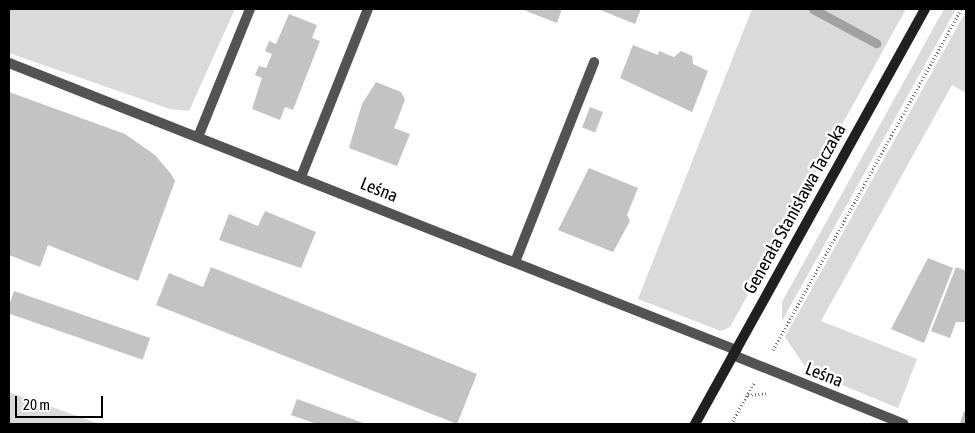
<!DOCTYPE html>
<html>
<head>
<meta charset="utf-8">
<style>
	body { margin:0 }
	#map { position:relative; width:975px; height:433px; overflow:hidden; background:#fff; font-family:"Asap Condensed",sans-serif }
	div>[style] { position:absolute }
	.green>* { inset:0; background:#dadada }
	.stream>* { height:9px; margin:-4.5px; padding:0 4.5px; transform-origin:4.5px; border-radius:4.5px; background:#a1a1a1 }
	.building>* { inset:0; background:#c3c3c3; transform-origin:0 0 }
	.path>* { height:3px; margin-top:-1.5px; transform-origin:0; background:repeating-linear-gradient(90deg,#757575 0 1px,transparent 0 3.5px) }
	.lane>* { height:10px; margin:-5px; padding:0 5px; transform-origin:5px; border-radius:5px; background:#535353 }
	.street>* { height:10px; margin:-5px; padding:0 5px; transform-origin:5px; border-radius:5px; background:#535353 }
	.secondary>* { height:10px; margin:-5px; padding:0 5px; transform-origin:5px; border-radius:5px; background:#202020 }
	span { translate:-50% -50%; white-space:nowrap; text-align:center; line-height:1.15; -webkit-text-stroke:5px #fff; paint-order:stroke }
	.street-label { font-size:18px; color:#000 }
	.frame { position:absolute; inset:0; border:10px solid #000; pointer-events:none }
	.scale { position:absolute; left:15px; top:396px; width:88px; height:22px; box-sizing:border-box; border:2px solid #000; border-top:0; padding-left:6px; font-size:15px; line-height:18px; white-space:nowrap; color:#000; -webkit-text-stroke:4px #fff; paint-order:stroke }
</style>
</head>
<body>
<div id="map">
	<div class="green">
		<div style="clip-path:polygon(9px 9px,235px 9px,189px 111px,170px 109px,9px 53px)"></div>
		<div style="clip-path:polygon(752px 9px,906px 9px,730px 327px,721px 331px,638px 299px)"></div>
		<div style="clip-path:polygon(944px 9px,956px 9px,782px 321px,782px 302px)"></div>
		<div style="clip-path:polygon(966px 11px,966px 93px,952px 85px,821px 321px,917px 359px,898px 408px,808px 371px,785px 337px)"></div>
		<div style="clip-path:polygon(9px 392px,100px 424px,9px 424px)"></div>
	</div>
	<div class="stream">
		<div style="left:813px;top:9px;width:72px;rotate:28.4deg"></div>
	</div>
	<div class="building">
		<div style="clip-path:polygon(521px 9px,562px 9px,557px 23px)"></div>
		<div style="clip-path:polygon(598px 9px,641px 9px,635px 24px)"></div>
		<div style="clip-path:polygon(289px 14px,317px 25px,312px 38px,320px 41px,293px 110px,285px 107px,280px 120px,252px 109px,262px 78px,255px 75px,259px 66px,266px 68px,272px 54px,265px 51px,269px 41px,276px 44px)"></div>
		<div style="clip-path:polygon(633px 45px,658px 55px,659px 51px,674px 57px,681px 51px,692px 56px,693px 64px,708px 71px,692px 112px,620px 78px)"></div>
		<div style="clip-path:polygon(376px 82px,401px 92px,405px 100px,394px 128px,410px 134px,397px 166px,349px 148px,362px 104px)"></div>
		<div style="clip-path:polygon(9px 92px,125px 134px,155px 155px,171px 174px,175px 181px,138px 281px,48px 245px,40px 267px,9px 255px)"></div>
		<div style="left:590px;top:107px;width:14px;height:22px;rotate:21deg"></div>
		<div style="clip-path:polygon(589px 168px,638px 188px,627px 215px,630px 221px,613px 252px,558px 230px)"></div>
		<div style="clip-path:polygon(265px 211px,316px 232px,301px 268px,219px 240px,229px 214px,258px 226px)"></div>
		<div style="clip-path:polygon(928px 258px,953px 268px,924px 343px,891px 329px)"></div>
		<div style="clip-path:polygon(211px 267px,477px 374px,457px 424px,156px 305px,169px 273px,203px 287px)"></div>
		<div style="clip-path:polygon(956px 267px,966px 271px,966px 322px,956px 322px,950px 338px,931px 331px)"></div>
		<div style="left:14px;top:291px;width:144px;height:23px;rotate:19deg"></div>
		<div style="clip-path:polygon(297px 399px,366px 424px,317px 424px,291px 415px)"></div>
		<div style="clip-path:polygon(964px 411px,966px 412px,966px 424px,960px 423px)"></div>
	</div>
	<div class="path">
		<div style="left:773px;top:350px;width:389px;rotate:-61.1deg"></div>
		<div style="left:748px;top:395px;width:21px;rotate:-5deg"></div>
		<div style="left:731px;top:424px;width:47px;rotate:-60.7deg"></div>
	</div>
	<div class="lane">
		<div style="left:198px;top:137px;width:138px;rotate:-67.9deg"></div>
	</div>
	<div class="street">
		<div style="left:9px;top:63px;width:782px;rotate:21.54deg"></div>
		<div style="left:301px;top:177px;width:181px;rotate:-68.3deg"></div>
		<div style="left:515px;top:262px;width:215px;rotate:-68.4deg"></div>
		<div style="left:733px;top:355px;width:184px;rotate:22deg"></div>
	</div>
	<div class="secondary">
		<div style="left:695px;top:424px;width:474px;rotate:-61deg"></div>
	</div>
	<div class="street-label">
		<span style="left:379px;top:190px;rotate:22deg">Leśna</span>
		<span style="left:795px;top:209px;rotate:-61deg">Generała Stanisława Taczaka</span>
		<span style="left:824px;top:375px;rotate:21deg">Leśna</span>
	</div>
	<div class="frame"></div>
	<div class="scale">20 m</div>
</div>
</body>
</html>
